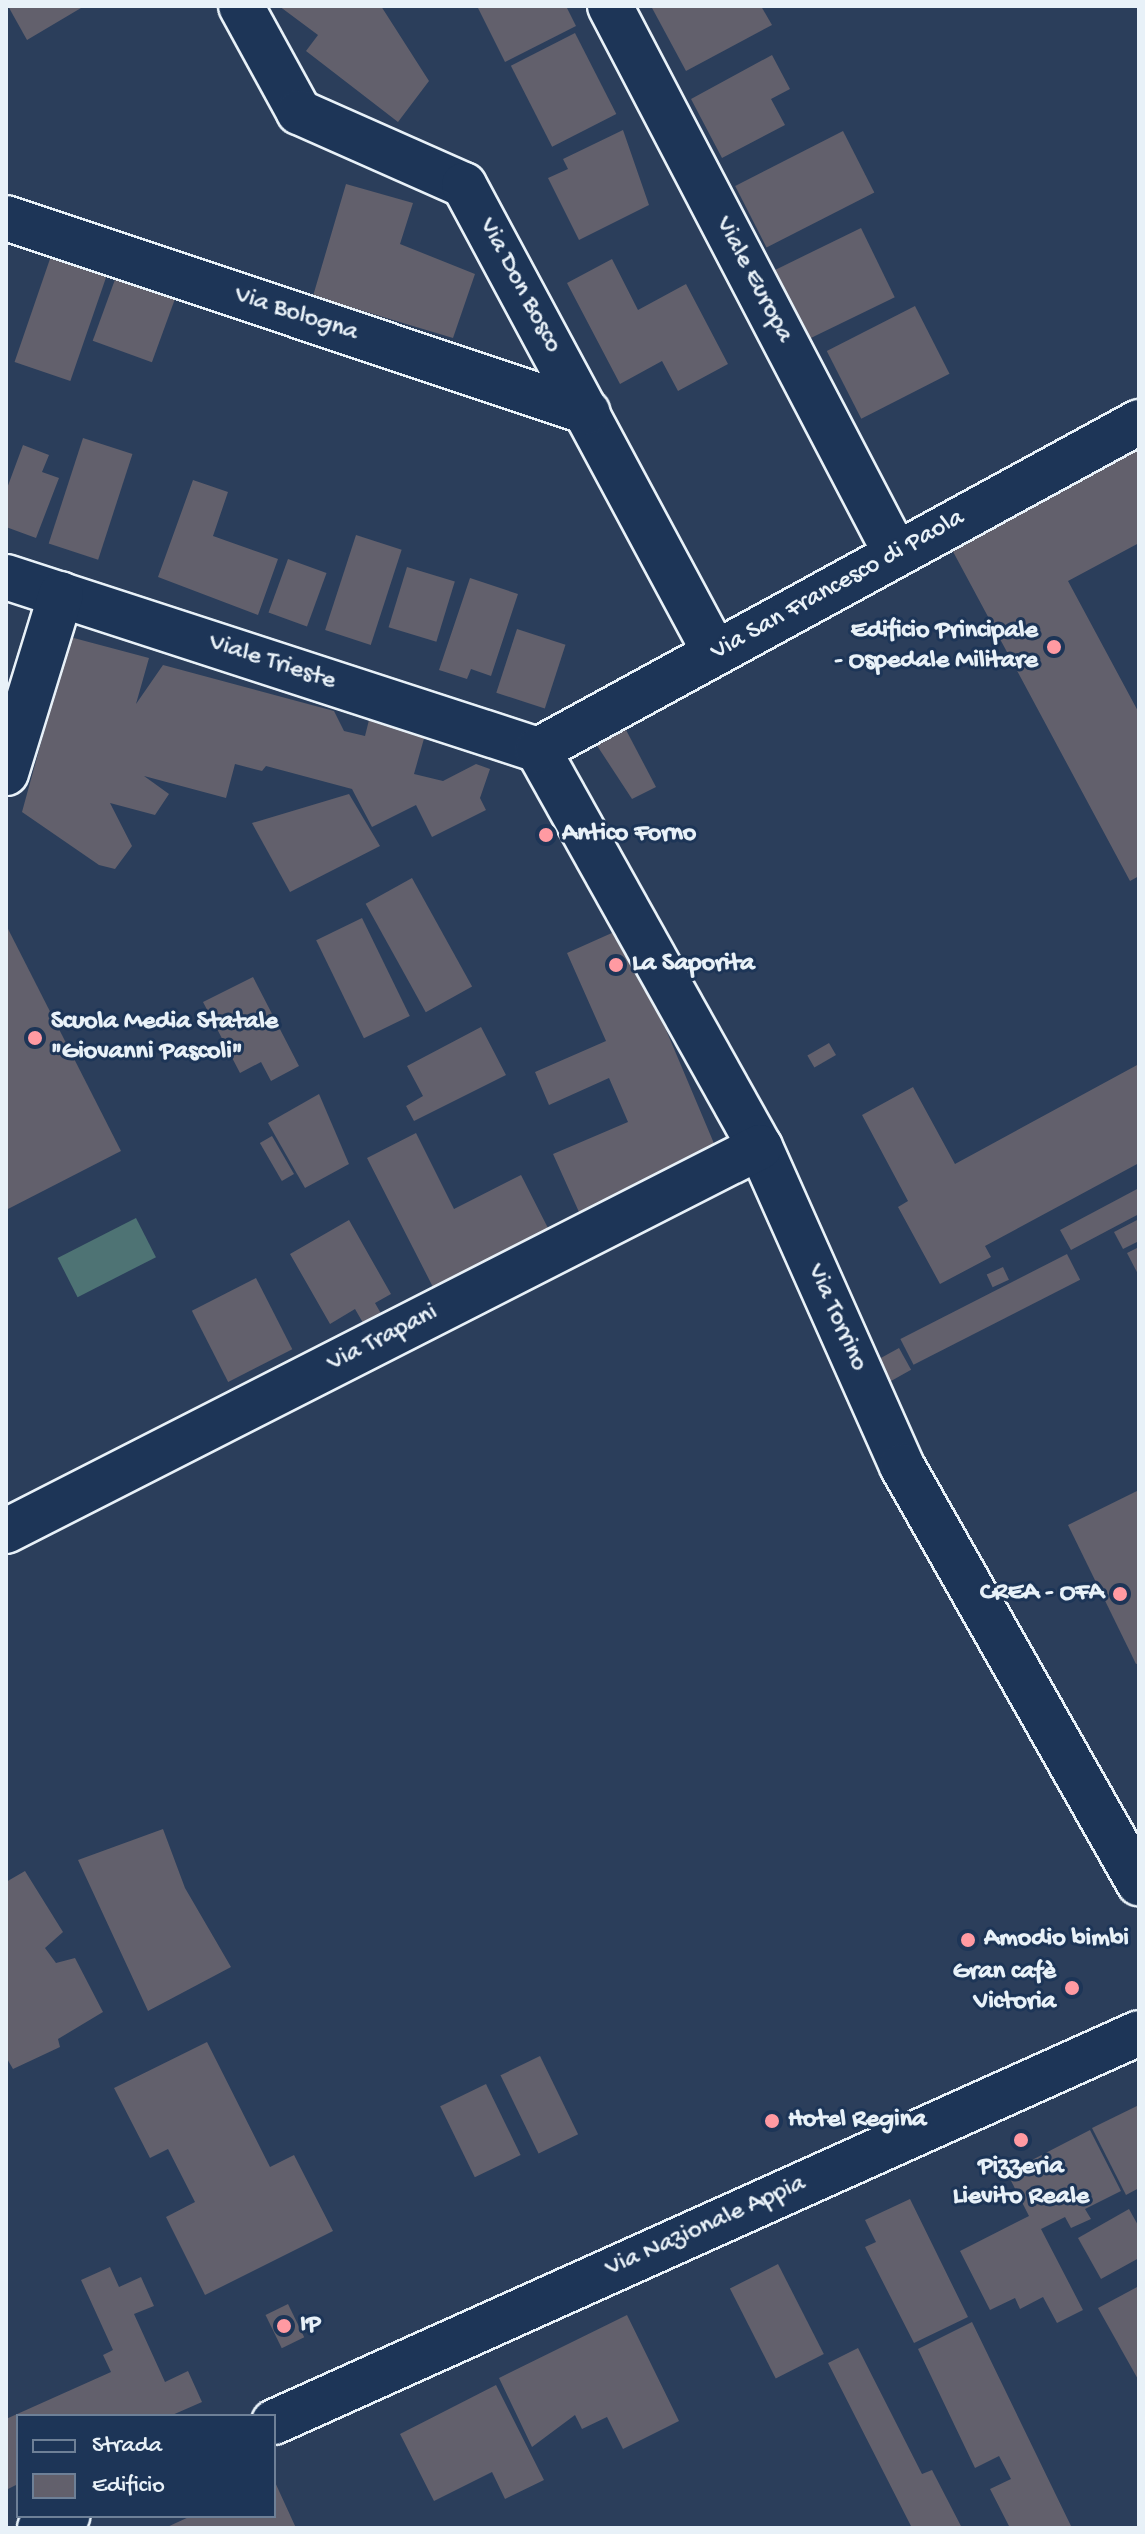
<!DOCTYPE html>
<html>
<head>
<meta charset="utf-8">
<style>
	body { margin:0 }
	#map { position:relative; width:1145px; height:2534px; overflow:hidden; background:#2b3e5b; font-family:"Gochi Hand",sans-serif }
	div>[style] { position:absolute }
	.green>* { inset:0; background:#4e7374; transform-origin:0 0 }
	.building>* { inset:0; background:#62606c; transform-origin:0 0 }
	.roads { filter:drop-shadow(2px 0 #e8f1f8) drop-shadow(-2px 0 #e8f1f8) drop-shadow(0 2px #e8f1f8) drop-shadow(0 -2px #e8f1f8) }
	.minor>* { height:44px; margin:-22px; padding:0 22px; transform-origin:22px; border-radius:22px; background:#1d3557 }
	.major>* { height:44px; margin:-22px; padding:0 22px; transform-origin:22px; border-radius:22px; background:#1d3557 }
	.dots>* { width:22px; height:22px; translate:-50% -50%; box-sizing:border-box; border:4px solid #1d3557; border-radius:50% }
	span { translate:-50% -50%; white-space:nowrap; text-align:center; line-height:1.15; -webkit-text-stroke:6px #1d3557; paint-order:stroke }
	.street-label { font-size:26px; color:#e8f1f8 }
	.poi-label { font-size:26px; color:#e8f1f8; font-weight:700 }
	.right { translate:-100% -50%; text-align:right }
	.left { translate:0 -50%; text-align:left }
	.frame { position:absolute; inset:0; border:8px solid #e8f1f8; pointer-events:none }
	.legend { position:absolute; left:16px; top:2414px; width:260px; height:104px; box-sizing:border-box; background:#1d3557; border:2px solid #6e8097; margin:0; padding:10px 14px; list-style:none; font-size:24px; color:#e8f1f8 }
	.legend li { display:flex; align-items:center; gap:16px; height:40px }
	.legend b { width:40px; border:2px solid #6e8097 }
</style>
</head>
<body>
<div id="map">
	<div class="green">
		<div style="left:136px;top:1218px;width:44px;height:88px;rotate:63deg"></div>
	</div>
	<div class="building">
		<div style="clip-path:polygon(8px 6px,80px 6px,81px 8px,27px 40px)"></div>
		<div style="clip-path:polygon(279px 6px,381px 6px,429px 81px,398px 122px,306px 51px,318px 35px)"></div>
		<div style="clip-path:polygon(477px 6px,566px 6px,576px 26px,505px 62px)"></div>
		<div style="clip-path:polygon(651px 6px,761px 6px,772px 25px,686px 71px)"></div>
		<div style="left:575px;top:33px;width:91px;height:72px;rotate:63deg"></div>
		<div style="clip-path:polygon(772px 55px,790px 89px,771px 99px,785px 125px,722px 158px,691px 99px)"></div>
		<div style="clip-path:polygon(623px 130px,649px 205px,579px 240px,548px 178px,568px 169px,563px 159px)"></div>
		<div style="left:843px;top:131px;width:69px;height:121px;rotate:63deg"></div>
		<div style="clip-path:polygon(346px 184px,413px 203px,400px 244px,475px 274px,453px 338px,313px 296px)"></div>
		<div style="left:861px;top:228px;width:77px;height:99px;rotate:64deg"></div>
		<div style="left:51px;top:256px;width:59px;height:112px;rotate:19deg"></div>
		<div style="clip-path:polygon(612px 259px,638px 310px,686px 284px,728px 364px,678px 391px,662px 361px,620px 384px,567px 283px)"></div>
		<div style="left:117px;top:274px;width:63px;height:71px;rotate:20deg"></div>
		<div style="left:915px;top:306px;width:76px;height:99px;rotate:63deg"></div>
		<div style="left:83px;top:438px;width:52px;height:111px;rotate:18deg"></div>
		<div style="clip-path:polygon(1139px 444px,1139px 543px,1068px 581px,1139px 713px,1139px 876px,1130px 881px,950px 546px)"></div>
		<div style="clip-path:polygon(23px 445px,49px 455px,42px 472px,59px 478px,36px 538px,6px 527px,6px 491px)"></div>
		<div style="clip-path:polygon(193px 480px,228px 492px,213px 536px,278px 559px,258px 615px,158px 577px)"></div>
		<div style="left:356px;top:535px;width:48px;height:100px;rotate:18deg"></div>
		<div style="left:288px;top:559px;width:41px;height:57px;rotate:20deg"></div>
		<div style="left:407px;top:567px;width:50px;height:63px;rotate:17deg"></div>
		<div style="clip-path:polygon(470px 578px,518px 594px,491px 676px,471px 669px,467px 679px,439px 670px)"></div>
		<div style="left:517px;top:629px;width:51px;height:67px;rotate:18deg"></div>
		<div style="clip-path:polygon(70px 637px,149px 658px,136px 704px,163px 665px,334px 711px,344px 731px,365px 736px,369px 720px,425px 735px,414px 774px,443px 781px,476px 764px,490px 769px,480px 798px,486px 810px,432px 837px,416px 805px,372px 827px,352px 789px,266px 766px,262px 771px,235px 764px,226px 798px,144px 776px,169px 794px,155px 815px,110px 803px,132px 846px,115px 869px,99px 865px,22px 812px)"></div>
		<div style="clip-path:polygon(625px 728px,656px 787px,632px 799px,596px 744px)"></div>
		<div style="clip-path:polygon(349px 794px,380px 846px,290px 892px,252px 823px)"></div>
		<div style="left:412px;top:878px;width:124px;height:53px;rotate:61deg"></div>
		<div style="left:362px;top:918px;width:109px;height:51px;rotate:64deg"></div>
		<div style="clip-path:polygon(6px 925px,121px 1151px,6px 1210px)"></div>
		<div style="clip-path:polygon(623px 928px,721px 1160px,583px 1221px,553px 1154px,628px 1122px,609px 1078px,549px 1105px,535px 1072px,606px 1041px,567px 953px)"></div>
		<div style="clip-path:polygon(253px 977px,299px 1066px,271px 1081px,261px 1062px,240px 1073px,203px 1002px)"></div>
		<div style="clip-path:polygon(481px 1027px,506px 1075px,414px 1121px,406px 1106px,423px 1096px,407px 1066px)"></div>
		<div style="left:829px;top:1043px;width:14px;height:25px;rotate:60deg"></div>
		<div style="clip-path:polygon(1139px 1064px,1139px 1163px,985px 1246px,991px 1257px,940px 1284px,898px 1207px,908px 1201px,862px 1115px,913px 1087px,955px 1164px)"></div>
		<div style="clip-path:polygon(319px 1094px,349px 1164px,305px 1188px,268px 1123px)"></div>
		<div style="clip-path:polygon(416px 1133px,454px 1209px,521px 1175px,550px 1232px,435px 1291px,367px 1158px)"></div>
		<div style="left:272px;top:1136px;width:44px;height:14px;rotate:60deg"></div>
		<div style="clip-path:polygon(1139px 1188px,1139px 1214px,1071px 1250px,1060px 1230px)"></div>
		<div style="clip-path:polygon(1139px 1219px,1139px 1241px,1123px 1249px,1114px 1232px)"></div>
		<div style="clip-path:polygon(349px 1220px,391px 1294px,375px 1303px,383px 1317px,366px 1328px,355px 1309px,330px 1324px,290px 1254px)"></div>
		<div style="clip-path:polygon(1139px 1247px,1139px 1276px,1127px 1253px)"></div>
		<div style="left:1067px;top:1254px;width:29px;height:187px;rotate:63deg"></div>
		<div style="left:1003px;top:1267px;width:14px;height:18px;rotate:65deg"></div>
		<div style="left:256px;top:1278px;width:80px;height:72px;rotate:63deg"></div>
		<div style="left:899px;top:1348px;width:25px;height:25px;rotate:61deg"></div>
		<div style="clip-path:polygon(1139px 1490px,1139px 1663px,1136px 1664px,1068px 1525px)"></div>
		<div style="clip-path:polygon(163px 1829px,185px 1888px,231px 1967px,148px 2011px,78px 1860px)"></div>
		<div style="clip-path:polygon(25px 1871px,63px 1932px,45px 1948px,56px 1963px,75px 1958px,103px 2012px,58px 2039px,60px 2047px,13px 2069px,6px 2057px,6px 1882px)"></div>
		<div style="clip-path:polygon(207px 2042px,270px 2167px,294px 2155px,333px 2231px,205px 2295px,166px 2217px,195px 2202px,168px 2149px,150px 2158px,114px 2088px)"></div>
		<div style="left:540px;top:2056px;width:87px;height:44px;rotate:64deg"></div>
		<div style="left:486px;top:2084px;width:79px;height:51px;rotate:64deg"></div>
		<div style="clip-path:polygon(1139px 2105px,1139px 2188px,1126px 2195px,1092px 2128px)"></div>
		<div style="clip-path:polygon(1090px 2130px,1121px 2191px,1085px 2209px,1091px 2219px,1071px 2228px,1065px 2217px,1041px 2229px,1083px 2310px,1057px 2323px,1043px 2297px,1020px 2309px,1015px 2298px,990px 2310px,960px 2251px,1029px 2216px,1007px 2173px)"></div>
		<div style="clip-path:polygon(910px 2199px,968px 2317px,914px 2343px,865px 2247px,876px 2242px,865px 2220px)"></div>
		<div style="clip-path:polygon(1129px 2209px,1139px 2227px,1139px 2258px,1101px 2279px,1078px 2238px)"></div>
		<div style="left:778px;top:2264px;width:101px;height:54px;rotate:63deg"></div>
		<div style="clip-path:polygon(110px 2267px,119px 2287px,141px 2277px,154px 2306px,134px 2314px,165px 2382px,188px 2371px,202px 2402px,170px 2416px,18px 2416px,18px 2484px,6px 2490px,6px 2419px,111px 2372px,103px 2355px,113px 2350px,81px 2280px)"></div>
		<div style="clip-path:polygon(1139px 2286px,1139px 2381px,1098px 2308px)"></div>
		<div style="left:288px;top:2304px;width:37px;height:25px;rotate:64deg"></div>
		<div style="clip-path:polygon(627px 2315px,679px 2421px,623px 2449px,607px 2417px,582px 2429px,575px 2415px,532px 2447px,499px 2378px)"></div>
		<div style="clip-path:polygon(972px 2322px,1072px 2528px,1010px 2528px,990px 2489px,1011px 2479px,999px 2456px,975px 2468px,918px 2349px)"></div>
		<div style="clip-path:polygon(858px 2348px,922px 2474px,932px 2470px,962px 2528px,912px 2528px,828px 2363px)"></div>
		<div style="clip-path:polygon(496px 2385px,544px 2480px,505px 2499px,492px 2472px,434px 2501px,400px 2434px)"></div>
		<div style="clip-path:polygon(274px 2480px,296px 2528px,165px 2528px,191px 2516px,274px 2516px)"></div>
	</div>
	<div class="roads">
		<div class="minor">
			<div style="left:241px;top:6px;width:121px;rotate:61.3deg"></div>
			<div style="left:299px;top:112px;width:180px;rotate:23.9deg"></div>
			<div style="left:464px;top:185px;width:531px;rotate:61.79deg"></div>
			<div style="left:610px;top:6px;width:618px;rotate:62.44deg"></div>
			<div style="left:6px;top:218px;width:613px;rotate:18.46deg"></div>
			<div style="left:6px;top:577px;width:559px;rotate:18.01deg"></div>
			<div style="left:538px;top:750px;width:455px;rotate:60.8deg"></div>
			<div style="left:760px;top:1147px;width:349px;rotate:66deg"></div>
			<div style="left:902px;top:1466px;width:480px;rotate:60.4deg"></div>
			<div style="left:538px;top:750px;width:685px;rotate:-28.62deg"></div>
			<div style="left:6px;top:773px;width:187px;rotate:-72.9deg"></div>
			<div style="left:6px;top:1531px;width:846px;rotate:-26.99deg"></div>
		</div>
		<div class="major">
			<div style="left:274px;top:2422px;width:948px;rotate:-24.21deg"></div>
			<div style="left:40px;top:2528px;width:30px;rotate:-24deg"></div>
		</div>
	</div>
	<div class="dots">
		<div style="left:1054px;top:647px;background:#ff9aa2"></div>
		<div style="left:546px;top:835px;background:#ff9aa2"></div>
		<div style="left:616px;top:965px;background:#ff9aa2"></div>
		<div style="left:35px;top:1038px;background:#ff9aa2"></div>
		<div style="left:1120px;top:1594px;background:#ff9aa2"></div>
		<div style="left:968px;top:1940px;background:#ff9aa2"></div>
		<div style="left:1072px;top:1988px;background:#ff9aa2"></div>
		<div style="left:772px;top:2121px;background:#ff9aa2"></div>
		<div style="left:1021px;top:2140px;background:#ff9aa2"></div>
		<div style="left:284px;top:2326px;background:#ff9aa2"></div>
	</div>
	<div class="street-label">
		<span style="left:753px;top:280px;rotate:62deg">Viale Europa</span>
		<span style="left:519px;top:286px;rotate:62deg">Via Don Bosco</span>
		<span style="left:296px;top:315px;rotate:18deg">Via Bologna</span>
		<span style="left:838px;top:586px;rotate:-29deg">Via San Francesco di Paola</span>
		<span style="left:272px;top:663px;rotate:18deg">Viale Trieste</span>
		<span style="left:836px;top:1318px;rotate:66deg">Via Torrino</span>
		<span style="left:383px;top:1339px;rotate:-27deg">Via Trapani</span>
		<span style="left:706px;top:2227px;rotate:-24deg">Via Nazionale Appia</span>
	</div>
	<div class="poi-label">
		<span class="right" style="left:1038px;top:647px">Edificio Principale<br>- Ospedale Militare</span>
		<span class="left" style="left:562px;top:835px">Antico Forno</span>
		<span class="left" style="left:632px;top:965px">La Saporita</span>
		<span class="left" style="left:51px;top:1038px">Scuola Media Statale<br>"Giovanni Pascoli"</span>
		<span class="right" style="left:1104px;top:1594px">CREA - OFA</span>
		<span class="left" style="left:984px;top:1940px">Amodio bimbi</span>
		<span class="right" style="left:1056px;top:1988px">Gran cafè<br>Victoria</span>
		<span class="left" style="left:788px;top:2121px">Hotel Regina</span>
		<span style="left:1021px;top:2183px">Pizzeria<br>Lievito Reale</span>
		<span class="left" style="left:300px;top:2326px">IP</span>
	</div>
	<div class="frame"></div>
	<ul class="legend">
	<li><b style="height:10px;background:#1d3557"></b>Strada</li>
	<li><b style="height:22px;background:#62606c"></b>Edificio</li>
	</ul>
</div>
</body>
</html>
